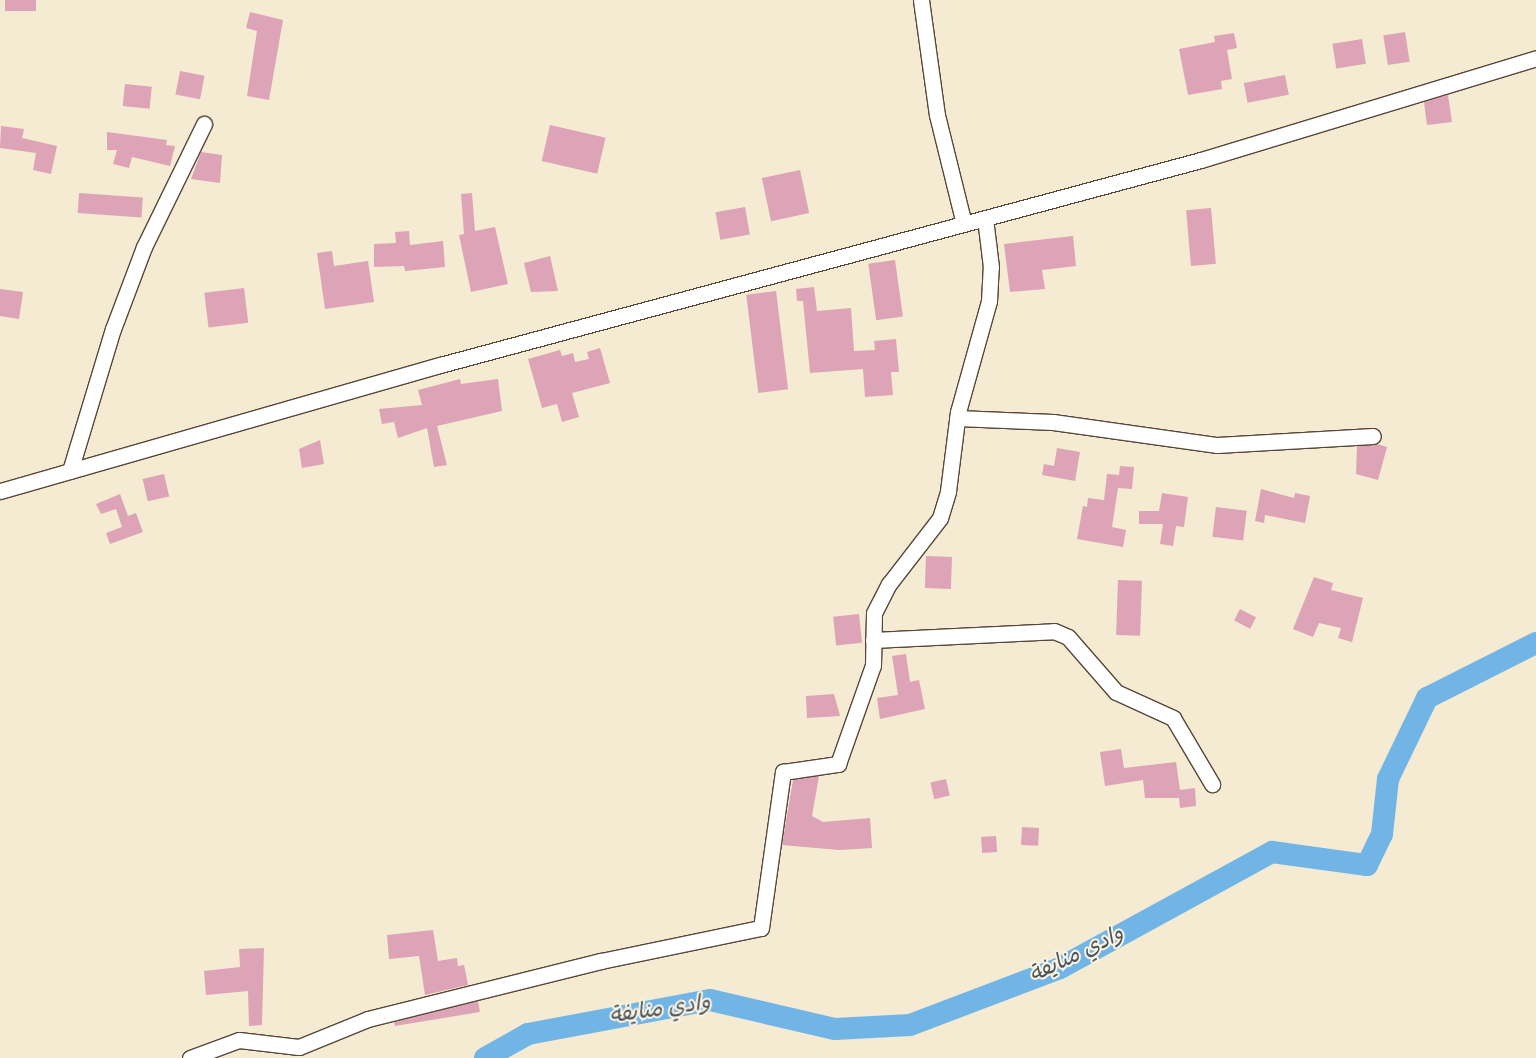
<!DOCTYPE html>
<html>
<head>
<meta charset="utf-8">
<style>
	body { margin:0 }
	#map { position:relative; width:1536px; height:1058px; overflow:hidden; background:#f4ebd2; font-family:"Indie Flower","Playpen Sans Arabic",sans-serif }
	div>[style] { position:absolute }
	.river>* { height:22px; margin:-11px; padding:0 11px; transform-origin:11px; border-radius:11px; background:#71b5e7 }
	.building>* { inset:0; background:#dca4b6; transform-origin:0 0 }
	.roads { filter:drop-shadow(1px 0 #574739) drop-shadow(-1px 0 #574739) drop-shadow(0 1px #574739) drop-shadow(0 -1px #574739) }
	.minor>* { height:15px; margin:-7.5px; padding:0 7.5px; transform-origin:7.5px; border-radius:7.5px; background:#fff }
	span { translate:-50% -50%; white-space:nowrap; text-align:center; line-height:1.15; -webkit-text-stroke:4px #fcf5e5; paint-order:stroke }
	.water-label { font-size:22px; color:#4b545a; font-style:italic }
</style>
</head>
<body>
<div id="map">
	<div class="river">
		<div style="left:485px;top:1058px;width:49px;rotate:-29.2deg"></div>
		<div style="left:528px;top:1034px;width:185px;rotate:-10.6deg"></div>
		<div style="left:710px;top:1000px;width:128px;rotate:13.1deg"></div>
		<div style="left:835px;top:1029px;width:75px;rotate:-3.1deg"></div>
		<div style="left:910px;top:1025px;width:160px;rotate:-20.8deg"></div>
		<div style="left:1060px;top:968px;width:242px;rotate:-28.7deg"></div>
		<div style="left:1272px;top:852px;width:96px;rotate:7.8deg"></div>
		<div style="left:1367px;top:865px;width:34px;rotate:-64deg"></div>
		<div style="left:1382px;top:834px;width:55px;rotate:-83.8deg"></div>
		<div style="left:1388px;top:779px;width:90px;rotate:-64.3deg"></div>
		<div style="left:1427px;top:698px;width:122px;rotate:-26.8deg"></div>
	</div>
	<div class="building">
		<div style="left:5px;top:0;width:31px;height:11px"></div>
		<div style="clip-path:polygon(250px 12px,283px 20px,269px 100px,247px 96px,257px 31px,246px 28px)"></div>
		<div style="left:1405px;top:32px;width:30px;height:22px;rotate:81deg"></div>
		<div style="clip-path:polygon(1234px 33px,1237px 48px,1227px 50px,1232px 79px,1221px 81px,1222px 89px,1188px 95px,1179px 49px,1215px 42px,1214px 36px)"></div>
		<div style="left:1362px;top:39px;width:25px;height:30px;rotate:81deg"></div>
		<div style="left:180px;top:71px;width:25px;height:24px;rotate:11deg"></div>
		<div style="left:1285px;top:75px;width:20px;height:42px;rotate:79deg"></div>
		<div style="left:125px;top:84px;width:27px;height:22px;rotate:6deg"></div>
		<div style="clip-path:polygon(1448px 95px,1452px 122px,1427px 125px,1424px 102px)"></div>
		<div style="left:550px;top:125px;width:57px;height:37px;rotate:13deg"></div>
		<div style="clip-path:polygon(1px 126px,24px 129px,22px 138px,57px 146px,51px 174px,33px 170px,36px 153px,0 148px)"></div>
		<div style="clip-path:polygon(107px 132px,167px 140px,166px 145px,175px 146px,170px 166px,132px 157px,129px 168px,113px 164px,117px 150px,107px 150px)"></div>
		<div style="clip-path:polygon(201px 152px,222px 155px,220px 183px,191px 179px)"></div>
		<div style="left:800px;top:170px;width:44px;height:39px;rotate:78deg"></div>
		<div style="left:79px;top:193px;width:64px;height:20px;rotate:4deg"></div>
		<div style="clip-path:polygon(472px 193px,475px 231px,495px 227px,508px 284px,471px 292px,459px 235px,464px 234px,461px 194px)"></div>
		<div style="left:745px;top:207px;width:28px;height:30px;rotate:80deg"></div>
		<div style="left:1211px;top:208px;width:56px;height:25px;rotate:85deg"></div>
		<div style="clip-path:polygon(409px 231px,410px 245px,443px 241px,445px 267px,405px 271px,404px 266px,374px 267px,374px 244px,396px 243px,395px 232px)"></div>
		<div style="clip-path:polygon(1073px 236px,1076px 266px,1042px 270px,1045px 289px,1010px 292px,1004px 244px)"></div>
		<div style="clip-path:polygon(332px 251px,334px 266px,368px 261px,374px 302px,325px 309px,317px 253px)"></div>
		<div style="clip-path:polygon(550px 256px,558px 291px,531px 292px,524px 263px)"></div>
		<div style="left:895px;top:260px;width:57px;height:27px;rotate:82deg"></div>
		<div style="clip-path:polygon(814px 287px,817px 311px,851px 308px,854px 351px,875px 350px,874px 341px,896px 339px,899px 372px,891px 372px,893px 395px,865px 397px,863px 369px,810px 373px,803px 301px,797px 301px,796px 289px)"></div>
		<div style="left:244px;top:288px;width:35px;height:40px;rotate:83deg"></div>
		<div style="clip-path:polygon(0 289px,23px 292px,19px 319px,0 316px)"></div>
		<div style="left:776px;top:291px;width:99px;height:30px;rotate:83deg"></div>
		<div style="clip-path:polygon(600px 348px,610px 383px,572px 393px,579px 417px,562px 422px,557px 404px,542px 408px,528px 359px,560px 350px,562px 356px,573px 353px,575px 362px,589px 359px,587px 352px)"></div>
		<div style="clip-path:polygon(460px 379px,461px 384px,498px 379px,502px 411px,437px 426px,447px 465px,434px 467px,427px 428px,398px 438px,394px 422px,382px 424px,379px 409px,422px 405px,418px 390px)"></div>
		<div style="clip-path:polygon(320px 440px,324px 464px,302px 468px,299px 449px)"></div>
		<div style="clip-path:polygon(1377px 444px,1387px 447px,1378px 480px,1356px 474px,1357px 446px)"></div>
		<div style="clip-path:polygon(1057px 448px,1080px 452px,1075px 481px,1042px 475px,1044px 464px,1054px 466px)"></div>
		<div style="clip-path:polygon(1120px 466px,1134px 467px,1132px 489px,1118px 488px,1112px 527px,1126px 530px,1123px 547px,1077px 539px,1083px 506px,1087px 507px,1088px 498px,1104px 500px,1107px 474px,1119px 475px)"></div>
		<div style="left:164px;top:474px;width:23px;height:22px;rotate:77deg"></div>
		<div style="clip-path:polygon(1261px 489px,1294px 498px,1295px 493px,1310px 496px,1305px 523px,1265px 515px,1264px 523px,1255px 521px)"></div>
		<div style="clip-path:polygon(1162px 493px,1188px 497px,1184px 527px,1176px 526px,1173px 546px,1160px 544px,1163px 524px,1139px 524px,1139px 511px,1159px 511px)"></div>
		<div style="clip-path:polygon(120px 494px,128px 516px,136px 513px,143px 532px,110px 544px,106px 533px,122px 527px,116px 509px,101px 514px,96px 504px)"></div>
		<div style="left:1216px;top:507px;width:31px;height:30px;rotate:7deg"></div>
		<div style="left:926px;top:556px;width:26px;height:32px;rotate:2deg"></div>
		<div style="clip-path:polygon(1314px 577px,1333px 583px,1331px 590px,1363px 598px,1352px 642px,1338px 638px,1341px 628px,1319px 623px,1313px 637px,1293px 629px)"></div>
		<div style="left:1118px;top:580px;width:24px;height:55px;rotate:2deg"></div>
		<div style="left:1240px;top:609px;width:18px;height:13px;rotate:27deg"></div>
		<div style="left:859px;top:614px;width:29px;height:26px;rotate:84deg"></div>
		<div style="clip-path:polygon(906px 654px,910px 682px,919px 680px,925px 709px,880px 719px,877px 698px,898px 695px,892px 656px)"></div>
		<div style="clip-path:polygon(834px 694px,840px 716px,807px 718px,806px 696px)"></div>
		<div style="clip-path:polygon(1121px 749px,1124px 768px,1176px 762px,1180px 790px,1195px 788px,1196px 806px,1180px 808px,1179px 798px,1145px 798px,1143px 780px,1105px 786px,1100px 752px)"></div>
		<div style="clip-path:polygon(819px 776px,812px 816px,823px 822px,870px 818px,872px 848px,839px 850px,782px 845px,793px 780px)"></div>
		<div style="left:946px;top:779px;width:17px;height:16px;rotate:77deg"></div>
		<div style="left:1022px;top:827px;width:17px;height:18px;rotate:3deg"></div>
		<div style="left:996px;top:836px;width:16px;height:15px;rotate:86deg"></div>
		<div style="clip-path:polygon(433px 930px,438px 961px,457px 958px,458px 966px,464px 965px,468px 985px,425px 995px,419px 956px,389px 959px,387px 935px)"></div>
		<div style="clip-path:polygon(264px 948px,262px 1025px,249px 1026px,248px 991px,206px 995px,204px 971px,240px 967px,239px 949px)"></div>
		<div style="clip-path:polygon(478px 1001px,480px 1012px,395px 1026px,394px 1022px)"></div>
	</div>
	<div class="roads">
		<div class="minor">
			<div style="left:921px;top:0;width:116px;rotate:82.1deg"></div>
			<div style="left:937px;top:115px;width:112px;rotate:76.1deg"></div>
			<div style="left:957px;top:418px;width:96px;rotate:2.4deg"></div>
			<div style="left:1053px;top:422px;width:166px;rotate:8deg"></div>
			<div style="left:1217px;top:445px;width:156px;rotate:-3.3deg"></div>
			<div style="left:70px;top:471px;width:148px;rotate:-73.2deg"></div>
			<div style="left:113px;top:329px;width:88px;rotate:-69.3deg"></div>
			<div style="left:144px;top:247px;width:137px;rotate:-64deg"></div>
			<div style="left:0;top:491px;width:458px;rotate:-16deg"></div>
			<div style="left:440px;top:365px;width:788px;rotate:-15.08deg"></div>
			<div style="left:1201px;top:160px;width:350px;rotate:-16.9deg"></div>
			<div style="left:873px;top:640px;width:181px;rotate:-2.8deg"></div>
			<div style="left:1054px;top:631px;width:15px;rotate:23deg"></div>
			<div style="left:1068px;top:637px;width:73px;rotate:48.9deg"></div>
			<div style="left:1116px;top:692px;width:63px;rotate:24.5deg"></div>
			<div style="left:1173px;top:718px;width:77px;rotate:59.4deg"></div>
			<div style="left:190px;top:1058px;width:52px;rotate:-20.2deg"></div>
			<div style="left:239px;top:1040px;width:60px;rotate:6.7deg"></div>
			<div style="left:299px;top:1047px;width:74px;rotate:-22.1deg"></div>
			<div style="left:368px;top:1019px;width:240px;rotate:-14deg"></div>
			<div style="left:601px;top:961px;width:163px;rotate:-11.7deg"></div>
			<div style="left:761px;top:928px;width:158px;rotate:-82deg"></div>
			<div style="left:783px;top:772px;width:56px;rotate:-8.3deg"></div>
			<div style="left:838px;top:764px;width:105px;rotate:-70.5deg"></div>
			<div style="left:873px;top:665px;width:52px;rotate:-88.9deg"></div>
			<div style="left:874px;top:613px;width:33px;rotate:-63deg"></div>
			<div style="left:889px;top:584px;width:83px;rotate:-52.3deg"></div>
			<div style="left:940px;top:518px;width:28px;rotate:-73deg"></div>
			<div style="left:948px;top:491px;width:80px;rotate:-82.8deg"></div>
			<div style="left:958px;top:412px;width:115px;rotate:-74.4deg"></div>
			<div style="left:989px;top:301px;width:34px;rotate:-87deg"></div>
			<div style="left:991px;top:267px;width:49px;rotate:-97deg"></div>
		</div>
	</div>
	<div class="water-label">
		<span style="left:1077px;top:956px;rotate:-26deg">وادي منايفة</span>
		<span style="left:660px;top:1011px;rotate:-8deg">وادي منايفة</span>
	</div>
</div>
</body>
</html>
